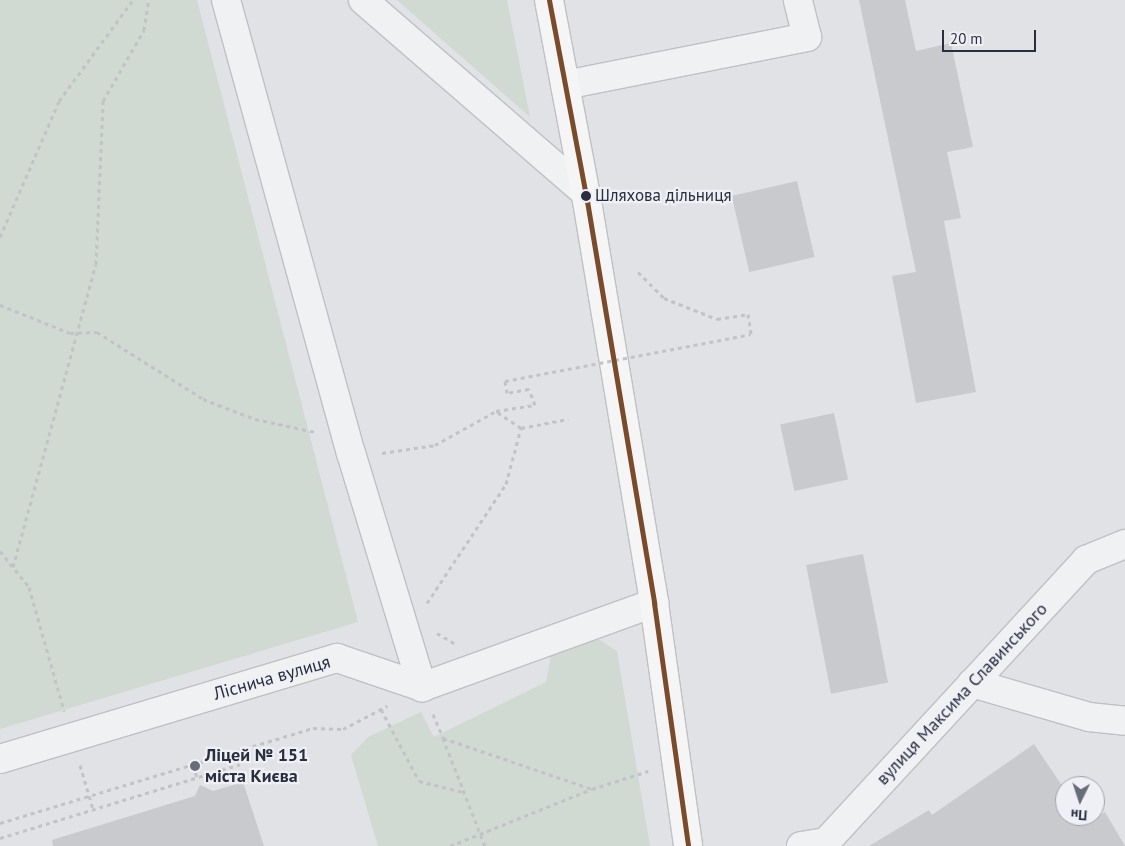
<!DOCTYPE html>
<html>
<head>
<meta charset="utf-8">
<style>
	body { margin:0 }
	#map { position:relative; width:1125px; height:846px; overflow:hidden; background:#e1e2e6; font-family:"PT Sans",sans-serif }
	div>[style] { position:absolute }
	.green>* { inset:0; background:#d0d9d2 }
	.building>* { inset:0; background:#c9cace; transform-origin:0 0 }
	.path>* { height:3px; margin-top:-1.5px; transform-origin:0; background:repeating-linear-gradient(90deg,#c2c3c7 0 4px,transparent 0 8px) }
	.roads { filter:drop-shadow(1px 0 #bfc0c4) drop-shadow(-1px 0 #bfc0c4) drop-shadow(0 1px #bfc0c4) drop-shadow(0 -1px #bfc0c4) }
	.minor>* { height:28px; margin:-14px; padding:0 14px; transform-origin:14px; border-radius:14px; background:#f0f1f3 }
	.major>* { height:28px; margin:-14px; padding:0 14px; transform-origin:14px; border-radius:14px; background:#f5f5f6 }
	.path-bridge>* { height:3px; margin-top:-1.5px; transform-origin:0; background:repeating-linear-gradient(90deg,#c2c3c7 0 4px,transparent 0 8px) }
	.bus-1>* { height:5px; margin:-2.5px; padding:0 2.5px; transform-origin:2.5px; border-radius:2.5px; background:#7a4b2a }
	.dots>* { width:14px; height:14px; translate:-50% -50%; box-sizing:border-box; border:2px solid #eff0f5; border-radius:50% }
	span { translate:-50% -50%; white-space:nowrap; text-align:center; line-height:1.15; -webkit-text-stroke:4.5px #eff0f5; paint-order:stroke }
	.bus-label { font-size:17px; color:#292d3e }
	.left { translate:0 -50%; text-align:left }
	.street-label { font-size:18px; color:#292d3e }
	.poi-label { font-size:18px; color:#292d3e; font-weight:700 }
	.north { position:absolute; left:1055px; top:776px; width:50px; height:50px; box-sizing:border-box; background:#eff0f5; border:1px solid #a0a2ac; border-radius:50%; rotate:184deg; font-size:14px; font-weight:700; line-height:20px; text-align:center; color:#292d3e }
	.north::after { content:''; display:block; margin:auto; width:18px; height:22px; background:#696c79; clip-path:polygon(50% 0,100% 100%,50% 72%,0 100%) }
	.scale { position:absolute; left:942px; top:30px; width:94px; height:22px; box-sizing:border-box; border:2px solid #292d3e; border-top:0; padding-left:6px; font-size:15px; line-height:18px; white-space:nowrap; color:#292d3e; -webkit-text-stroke:4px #eff0f5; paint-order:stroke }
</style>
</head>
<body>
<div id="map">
	<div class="green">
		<div style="clip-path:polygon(0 0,197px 0,358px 622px,0 729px)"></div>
		<div style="clip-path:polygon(397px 0,507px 0,530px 117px)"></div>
		<div style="clip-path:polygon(598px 639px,617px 651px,650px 846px,378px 846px,351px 755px,368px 737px,421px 712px,434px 737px,546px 682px,551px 655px)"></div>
	</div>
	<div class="building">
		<div style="clip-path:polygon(859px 0,905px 0,916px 51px,951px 43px,973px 147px,947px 152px,961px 218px,944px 221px,976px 392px,916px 403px,892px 276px,916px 272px)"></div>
		<div style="left:797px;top:181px;width:78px;height:67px;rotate:77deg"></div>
		<div style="left:834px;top:413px;width:68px;height:55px;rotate:78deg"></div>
		<div style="left:863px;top:554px;width:131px;height:58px;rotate:79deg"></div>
		<div style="clip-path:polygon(1034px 744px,1065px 790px,1065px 816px,1083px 816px,1088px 823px,1105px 812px,1125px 846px,869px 846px,929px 810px,932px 815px)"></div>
		<div style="clip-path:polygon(243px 782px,264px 846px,53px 846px,52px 840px,195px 796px,200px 785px,213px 791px)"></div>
	</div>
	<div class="path">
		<div style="left:0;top:237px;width:148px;rotate:-66.5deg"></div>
		<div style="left:59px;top:101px;width:125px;rotate:-53.8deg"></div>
		<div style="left:638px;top:272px;width:37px;rotate:45deg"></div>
		<div style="left:664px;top:298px;width:57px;rotate:21.6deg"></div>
		<div style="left:717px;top:319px;width:31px;rotate:-9deg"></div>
		<div style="left:748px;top:314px;width:20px;rotate:81deg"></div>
		<div style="left:0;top:305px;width:75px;rotate:21.8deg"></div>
		<div style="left:70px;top:333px;width:27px;rotate:-2deg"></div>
		<div style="left:97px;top:332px;width:125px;rotate:32.3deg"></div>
		<div style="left:203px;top:399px;width:56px;rotate:21deg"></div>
		<div style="left:255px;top:419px;width:61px;rotate:12.2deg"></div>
		<div style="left:521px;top:428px;width:48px;rotate:-10.8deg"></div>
		<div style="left:382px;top:453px;width:54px;rotate:-8.6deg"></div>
		<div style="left:435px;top:445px;width:70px;rotate:-29.1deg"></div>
		<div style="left:496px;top:411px;width:39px;rotate:-9deg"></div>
		<div style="left:535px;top:405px;width:17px;rotate:-111deg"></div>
		<div style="left:529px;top:389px;width:22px;rotate:170deg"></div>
		<div style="left:507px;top:393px;width:12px;rotate:-99deg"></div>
		<div style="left:0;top:551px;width:46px;rotate:51.1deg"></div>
		<div style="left:29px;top:587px;width:129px;rotate:74.2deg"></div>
		<div style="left:13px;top:567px;width:314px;rotate:-74.7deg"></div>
		<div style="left:96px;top:264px;width:163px;rotate:-87.5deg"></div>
		<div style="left:103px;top:101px;width:82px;rotate:-60deg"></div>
		<div style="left:144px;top:30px;width:30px;rotate:-81deg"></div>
		<div style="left:427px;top:603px;width:143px;rotate:-56.4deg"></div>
		<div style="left:506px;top:484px;width:58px;rotate:-75deg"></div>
		<div style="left:521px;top:428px;width:30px;rotate:-146deg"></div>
		<div style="left:437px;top:633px;width:21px;rotate:31deg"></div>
		<div style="left:381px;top:709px;width:81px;rotate:62.2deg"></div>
		<div style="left:419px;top:781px;width:45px;rotate:14deg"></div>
		<div style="left:433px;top:714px;width:26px;rotate:67deg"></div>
		<div style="left:80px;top:765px;width:46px;rotate:73.5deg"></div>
		<div style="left:193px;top:765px;width:13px;rotate:72deg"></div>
		<div style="left:0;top:823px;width:327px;rotate:-16.9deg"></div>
		<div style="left:313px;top:728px;width:30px;rotate:2deg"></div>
		<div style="left:343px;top:729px;width:50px;rotate:-27.6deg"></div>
		<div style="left:0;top:838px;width:251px;rotate:-17.1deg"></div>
		<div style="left:450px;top:846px;width:153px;rotate:-21.9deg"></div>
		<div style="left:592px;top:789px;width:59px;rotate:-17.8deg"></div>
		<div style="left:485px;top:846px;width:116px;rotate:-111.3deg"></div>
		<div style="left:443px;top:738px;width:157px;rotate:18.9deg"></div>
	</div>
	<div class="roads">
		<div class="minor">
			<div style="left:226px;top:0;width:470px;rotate:74.6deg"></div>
			<div style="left:351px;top:453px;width:245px;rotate:73.1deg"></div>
			<div style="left:363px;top:0;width:294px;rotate:40.9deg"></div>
			<div style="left:565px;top:85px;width:247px;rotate:-11.2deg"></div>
			<div style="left:807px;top:37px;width:38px;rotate:-104deg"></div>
			<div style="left:972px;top:683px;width:122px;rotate:16.2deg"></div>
			<div style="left:1089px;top:717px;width:36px;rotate:6deg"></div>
			<div style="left:0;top:759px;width:352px;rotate:-16.7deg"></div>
			<div style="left:337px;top:658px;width:90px;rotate:18.8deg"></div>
			<div style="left:422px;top:687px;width:247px;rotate:-19.9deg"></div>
			<div style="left:801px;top:846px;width:25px;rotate:-9deg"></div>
			<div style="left:826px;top:842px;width:384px;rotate:-47.3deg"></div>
			<div style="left:1086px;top:560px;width:42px;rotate:-22.3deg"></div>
		</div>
		<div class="major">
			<div style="left:549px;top:0;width:205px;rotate:79.3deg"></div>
			<div style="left:587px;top:201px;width:408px;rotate:80.5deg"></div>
			<div style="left:654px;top:603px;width:245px;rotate:82deg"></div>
		</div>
	</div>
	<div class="path-bridge">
		<div style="left:505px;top:381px;width:250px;rotate:-10.8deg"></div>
	</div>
	<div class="bus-1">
		<div style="left:549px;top:0;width:205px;rotate:79.3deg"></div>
		<div style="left:587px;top:201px;width:408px;rotate:80.5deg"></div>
		<div style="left:654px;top:603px;width:245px;rotate:82deg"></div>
	</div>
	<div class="dots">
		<div style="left:586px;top:196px;background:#292d3e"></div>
		<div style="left:195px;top:766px;background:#696c79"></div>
	</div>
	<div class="bus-label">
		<span class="left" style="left:595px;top:196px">Шляхова дільниця</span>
	</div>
	<div class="street-label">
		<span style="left:272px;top:678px;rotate:-16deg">Ліснича вулиця</span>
		<span style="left:962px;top:694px;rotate:-47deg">вулиця Максима Славинського</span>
	</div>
	<div class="poi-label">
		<span class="left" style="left:205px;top:766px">Ліцей № 151<br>міста Києва</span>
	</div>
	<div class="north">Пн</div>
	<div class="scale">20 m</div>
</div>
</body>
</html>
